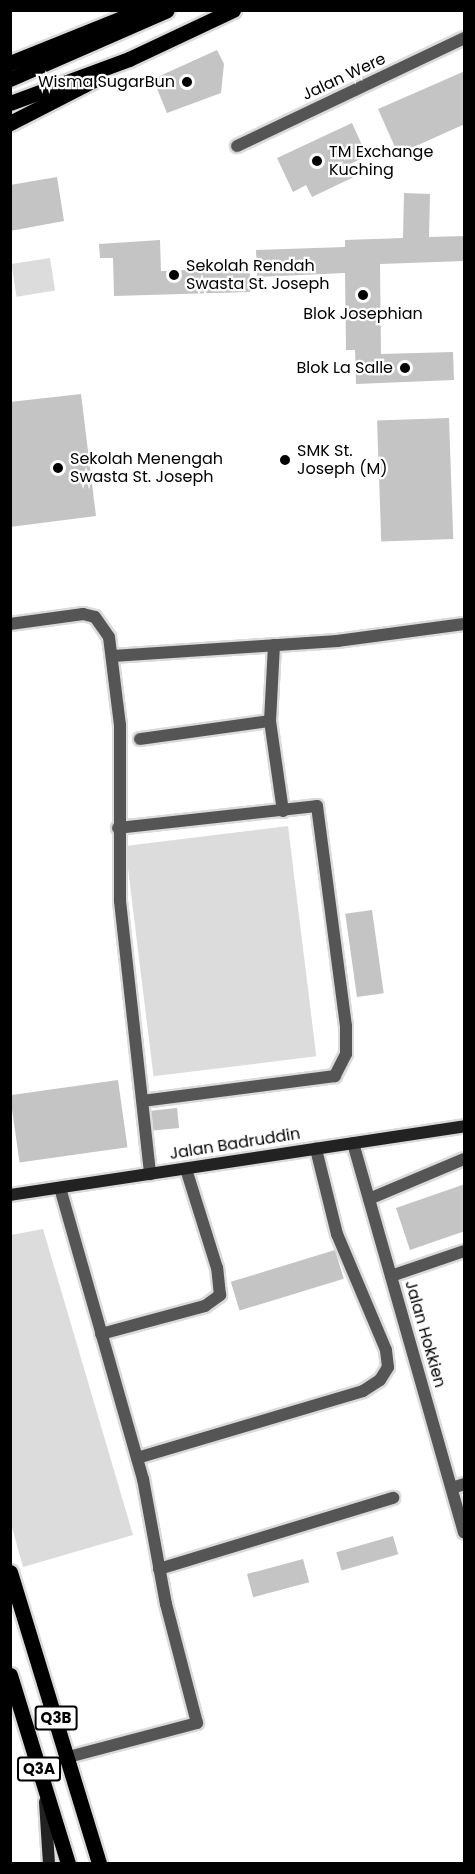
<!DOCTYPE html>
<html>
<head>
<meta charset="utf-8">
<style>
	body { margin:0 }
	#map { position:relative; width:475px; height:1874px; overflow:hidden; background:#fff; font-family:Poppins,sans-serif }
	div>[style] { position:absolute }
	.green>* { inset:0; background:#dcdcdc; transform-origin:0 0 }
	.building>* { inset:0; background:#c4c4c4; transform-origin:0 0 }
	.roads { filter:drop-shadow(2px 0 #dbdbdb) drop-shadow(-2px 0 #dbdbdb) drop-shadow(0 2px #dbdbdb) drop-shadow(0 -2px #dbdbdb) }
	.street>* { height:12px; margin:-6px; padding:0 6px; transform-origin:6px; border-radius:6px; background:#555 }
	.secondary>* { height:12px; margin:-6px; padding:0 6px; transform-origin:6px; border-radius:6px; background:#222 }
	.primary>* { height:15px; margin:-7.5px; padding:0 7.5px; transform-origin:7.5px; border-radius:7.5px; background:#000 }
	.dots>* { width:16px; height:16px; translate:-50% -50%; box-sizing:border-box; border:3px solid #fff; border-radius:50% }
	span { translate:-50% -50%; white-space:nowrap; text-align:center; line-height:1.15; -webkit-text-stroke:4.5px #fff; paint-order:stroke }
	.shield-label span { padding:2px 4px; background:#fff; border:2px solid; border-radius:4px; -webkit-text-stroke-width:0 }
	.shield-label { font-size:15px; color:#000; font-weight:700 }
	.street-label { font-size:16px; color:#000 }
	.poi-label { font-size:16px; color:#000 }
	.right { translate:-100% -50%; text-align:right }
	.left { translate:0 -50%; text-align:left }
	.frame { position:absolute; inset:0; border:12px solid #000; pointer-events:none }
</style>
</head>
<body>
<div id="map">
	<div class="green">
		<div style="left:50px;top:258px;width:33px;height:39px;rotate:81deg"></div>
		<div style="left:288px;top:826px;width:232px;height:164px;rotate:83deg"></div>
		<div style="clip-path:polygon(43px 1229px,133px 1535px,23px 1567px,10px 1520px,11px 1235px)"></div>
	</div>
	<div class="building">
		<div style="clip-path:polygon(217px 50px,224px 64px,221px 93px,167px 113px,153px 79px)"></div>
		<div style="clip-path:polygon(465px 71px,465px 124px,398px 154px,378px 109px)"></div>
		<div style="clip-path:polygon(352px 123px,367px 156px,350px 164px,356px 176px,312px 197px,306px 185px,293px 192px,277px 158px)"></div>
		<div style="clip-path:polygon(57px 177px,64px 221px,10px 231px,10px 185px)"></div>
		<div style="clip-path:polygon(404px 193px,430px 194px,429px 237px,465px 236px,465px 261px,380px 264px,381px 354px,453px 352px,454px 380px,356px 384px,355px 350px,346px 350px,345px 273px,257px 277px,256px 250px,345px 247px,345px 240px,403px 238px)"></div>
		<div style="clip-path:polygon(160px 240px,161px 271px,250px 268px,250px 292px,114px 296px,113px 258px,100px 258px,99px 244px)"></div>
		<div style="clip-path:polygon(81px 394px,96px 516px,10px 527px,10px 402px)"></div>
		<div style="left:449px;top:418px;width:121px;height:72px;rotate:88deg"></div>
		<div style="left:372px;top:910px;width:84px;height:27px;rotate:82deg"></div>
		<div style="left:118px;top:1080px;width:68px;height:109px;rotate:82deg"></div>
		<div style="left:177px;top:1108px;width:20px;height:26px;rotate:84deg"></div>
		<div style="clip-path:polygon(465px 1184px,465px 1231px,410px 1250px,396px 1208px)"></div>
		<div style="left:335px;top:1250px;width:30px;height:109px;rotate:73deg"></div>
		<div style="left:393px;top:1536px;width:19px;height:59px;rotate:74deg"></div>
		<div style="left:303px;top:1559px;width:24px;height:58px;rotate:75deg"></div>
	</div>
	<div class="roads">
		<div class="street">
			<div style="left:237px;top:146px;width:251px;rotate:-25.4deg"></div>
			<div style="left:10px;top:624px;width:74px;rotate:-7.8deg"></div>
			<div style="left:83px;top:614px;width:12px;rotate:14deg"></div>
			<div style="left:95px;top:617px;width:24px;rotate:55deg"></div>
			<div style="left:109px;top:637px;width:89px;rotate:82.9deg"></div>
			<div style="left:120px;top:725px;width:176px;rotate:90deg"></div>
			<div style="left:120px;top:901px;width:275px;rotate:83.7deg"></div>
			<div style="left:274px;top:645px;width:76px;rotate:93deg"></div>
			<div style="left:270px;top:721px;width:91px;rotate:81.8deg"></div>
			<div style="left:113px;top:656px;width:225px;rotate:-3.8deg"></div>
			<div style="left:337px;top:641px;width:128px;rotate:-7.6deg"></div>
			<div style="left:140px;top:739px;width:131px;rotate:-7.9deg"></div>
			<div style="left:118px;top:828px;width:200px;rotate:-6.3deg"></div>
			<div style="left:317px;top:806px;width:222px;rotate:82.5deg"></div>
			<div style="left:346px;top:1026px;width:28px;rotate:90deg"></div>
			<div style="left:346px;top:1054px;width:25px;rotate:117deg"></div>
			<div style="left:335px;top:1076px;width:194px;rotate:172.6deg"></div>
			<div style="left:353px;top:1143px;width:405px;rotate:74.1deg"></div>
			<div style="left:60px;top:1188px;width:303px;rotate:74.1deg"></div>
			<div style="left:143px;top:1479px;width:127px;rotate:79.6deg"></div>
			<div style="left:166px;top:1604px;width:123px;rotate:75.4deg"></div>
			<div style="left:197px;top:1723px;width:133px;rotate:165.2deg"></div>
			<div style="left:369px;top:1199px;width:103px;rotate:-22.8deg"></div>
			<div style="left:391px;top:1276px;width:77px;rotate:-18.9deg"></div>
			<div style="left:101px;top:1334px;width:108px;rotate:-15.1deg"></div>
			<div style="left:205px;top:1306px;width:19px;rotate:-36deg"></div>
			<div style="left:220px;top:1295px;width:27px;rotate:-96deg"></div>
			<div style="left:217px;top:1268px;width:104px;rotate:-107.4deg"></div>
			<div style="left:137px;top:1458px;width:236px;rotate:-16.5deg"></div>
			<div style="left:363px;top:1391px;width:20px;rotate:-33deg"></div>
			<div style="left:380px;top:1380px;width:15px;rotate:-58deg"></div>
			<div style="left:388px;top:1367px;width:17px;rotate:-97deg"></div>
			<div style="left:386px;top:1350px;width:126px;rotate:-112.9deg"></div>
			<div style="left:337px;top:1234px;width:88px;rotate:-103.9deg"></div>
			<div style="left:452px;top:1488px;width:13px;rotate:-18deg"></div>
			<div style="left:159px;top:1569px;width:245px;rotate:-16.9deg"></div>
		</div>
		<div class="secondary">
			<div style="left:10px;top:1195px;width:459px;rotate:-8.6deg"></div>
			<div style="left:45px;top:1802px;width:62px;rotate:86.3deg"></div>
		</div>
		<div class="primary">
			<div style="left:10px;top:63px;width:142px;rotate:-21.9deg"></div>
			<div style="left:10px;top:79px;width:171px;rotate:-23.7deg"></div>
			<div style="left:10px;top:103px;width:127px;rotate:-20.3deg"></div>
			<div style="left:129px;top:59px;width:115px;rotate:-25.2deg"></div>
			<div style="left:10px;top:123px;width:99px;rotate:-27.1deg"></div>
			<div style="left:10px;top:1572px;width:305px;rotate:73deg"></div>
			<div style="left:10px;top:1675px;width:198px;rotate:72.9deg"></div>
		</div>
	</div>
	<div class="dots">
		<div style="left:187px;top:82px;background:#000"></div>
		<div style="left:317px;top:161px;background:#000"></div>
		<div style="left:174px;top:275px;background:#000"></div>
		<div style="left:363px;top:295px;background:#000"></div>
		<div style="left:405px;top:368px;background:#000"></div>
		<div style="left:285px;top:460px;background:#000"></div>
		<div style="left:58px;top:468px;background:#000"></div>
	</div>
	<div class="shield-label">
		<span style="left:56px;top:1718px">Q3B</span>
		<span style="left:39px;top:1769px">Q3A</span>
	</div>
	<div class="street-label">
		<span style="left:344px;top:77px;rotate:-25deg">Jalan Were</span>
		<span style="left:235px;top:1144px;rotate:-9deg">Jalan Badruddin</span>
		<span style="left:425px;top:1334px;rotate:74deg">Jalan Hokkien</span>
	</div>
	<div class="poi-label">
		<span class="right" style="left:175px;top:82px">Wisma SugarBun</span>
		<span class="left" style="left:329px;top:161px">TM Exchange<br>Kuching</span>
		<span class="left" style="left:186px;top:275px">Sekolah Rendah<br>Swasta St. Joseph</span>
		<span style="left:363px;top:314px">Blok Josephian</span>
		<span class="right" style="left:393px;top:368px">Blok La Salle</span>
		<span class="left" style="left:297px;top:460px">SMK St.<br>Joseph (M)</span>
		<span class="left" style="left:70px;top:468px">Sekolah Menengah<br>Swasta St. Joseph</span>
	</div>
	<div class="frame"></div>
</div>
</body>
</html>
